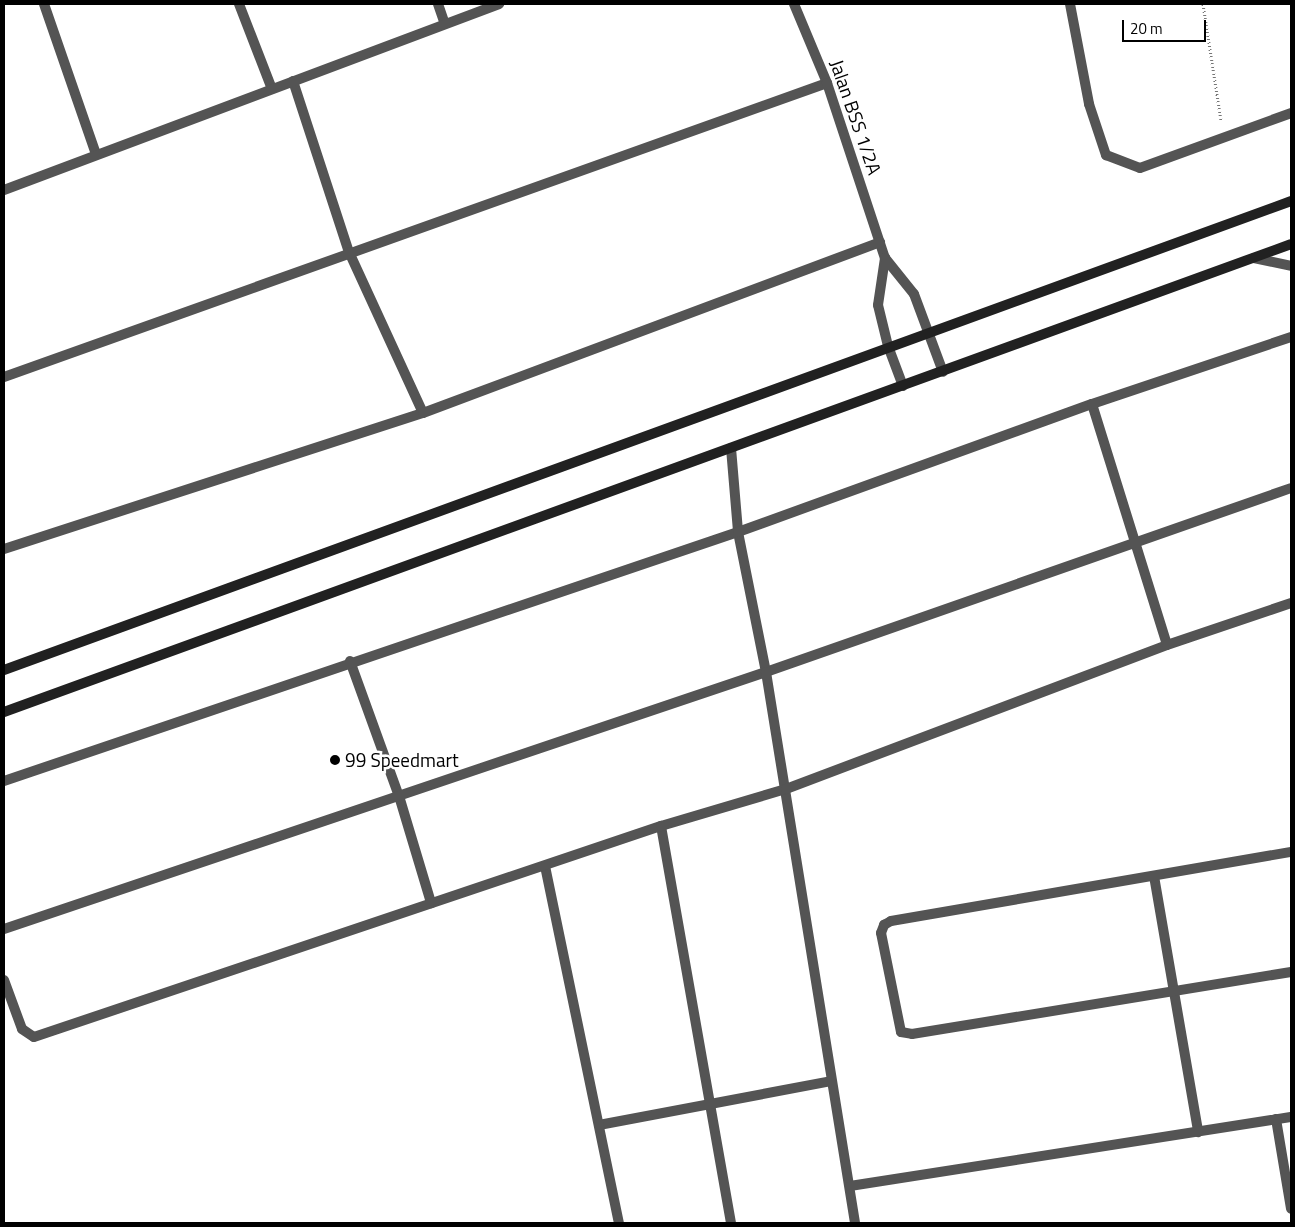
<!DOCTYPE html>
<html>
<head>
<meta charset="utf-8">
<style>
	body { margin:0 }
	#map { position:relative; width:1295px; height:1227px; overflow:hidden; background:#fff; font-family:"Titillium Web",sans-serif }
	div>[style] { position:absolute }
	.path>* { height:3px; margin-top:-1.5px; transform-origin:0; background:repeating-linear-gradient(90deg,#767676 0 1px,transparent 0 3.5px) }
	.lane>* { height:10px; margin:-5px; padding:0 5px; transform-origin:5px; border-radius:5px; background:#545454 }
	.street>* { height:10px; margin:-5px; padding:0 5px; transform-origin:5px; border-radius:5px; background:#545454 }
	.secondary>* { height:10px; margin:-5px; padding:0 5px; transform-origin:5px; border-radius:5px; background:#212121 }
	.dots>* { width:14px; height:14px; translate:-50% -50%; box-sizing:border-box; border:2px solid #fff; border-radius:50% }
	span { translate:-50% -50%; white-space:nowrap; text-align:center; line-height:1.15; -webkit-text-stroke:5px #fff; paint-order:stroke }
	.street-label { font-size:19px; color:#000 }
	.poi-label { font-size:19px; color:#000 }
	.left { translate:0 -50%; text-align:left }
	.frame { position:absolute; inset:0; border:5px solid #000; pointer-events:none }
	.scale { position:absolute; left:1122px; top:20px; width:84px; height:22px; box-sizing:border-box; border:2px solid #000; border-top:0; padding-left:6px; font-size:15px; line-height:18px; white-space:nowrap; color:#000; -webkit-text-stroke:4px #fff; paint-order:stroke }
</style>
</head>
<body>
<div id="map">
	<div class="path">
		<div style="left:1203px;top:4px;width:117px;rotate:81.2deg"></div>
	</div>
	<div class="lane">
		<div style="left:239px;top:4px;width:91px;rotate:68.8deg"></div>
		<div style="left:293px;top:81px;width:180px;rotate:71.9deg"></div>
		<div style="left:349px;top:252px;width:177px;rotate:65.3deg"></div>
		<div style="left:4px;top:377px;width:874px;rotate:-19.66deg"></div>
		<div style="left:1092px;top:404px;width:252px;rotate:72.7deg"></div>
		<div style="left:350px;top:661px;width:144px;rotate:70.1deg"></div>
		<div style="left:399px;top:796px;width:112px;rotate:73.3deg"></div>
		<div style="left:661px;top:826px;width:403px;rotate:80deg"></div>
		<div style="left:1154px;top:876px;width:260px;rotate:80.2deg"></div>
		<div style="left:4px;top:929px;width:804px;rotate:-18.64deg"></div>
		<div style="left:766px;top:672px;width:556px;rotate:-19.31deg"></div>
		<div style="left:901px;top:1032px;width:11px;rotate:10deg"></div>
		<div style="left:912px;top:1034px;width:384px;rotate:-9.3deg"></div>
		<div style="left:1276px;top:1119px;width:91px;rotate:80.5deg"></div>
		<div style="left:599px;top:1125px;width:236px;rotate:-10.7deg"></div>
	</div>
	<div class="street">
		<div style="left:44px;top:4px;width:159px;rotate:70.9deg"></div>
		<div style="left:438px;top:4px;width:21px;rotate:71deg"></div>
		<div style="left:794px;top:4px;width:86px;rotate:67.3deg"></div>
		<div style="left:827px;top:83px;width:184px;rotate:71.7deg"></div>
		<div style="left:1070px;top:4px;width:102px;rotate:79.2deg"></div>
		<div style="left:1089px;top:104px;width:54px;rotate:71.6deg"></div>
		<div style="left:1106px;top:155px;width:36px;rotate:21deg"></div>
		<div style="left:1140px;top:168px;width:161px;rotate:-20deg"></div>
		<div style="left:4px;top:190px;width:529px;rotate:-20.59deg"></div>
		<div style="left:1254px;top:258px;width:38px;rotate:12deg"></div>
		<div style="left:903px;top:386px;width:43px;rotate:-110.6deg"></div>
		<div style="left:888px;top:346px;width:42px;rotate:-103.7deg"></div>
		<div style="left:878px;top:305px;width:48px;rotate:-81.5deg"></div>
		<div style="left:885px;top:258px;width:46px;rotate:51.1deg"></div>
		<div style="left:914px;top:294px;width:83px;rotate:69.6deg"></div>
		<div style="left:731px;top:448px;width:84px;rotate:85.2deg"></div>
		<div style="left:738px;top:532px;width:143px;rotate:78.7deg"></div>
		<div style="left:766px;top:672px;width:558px;rotate:80.82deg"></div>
		<div style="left:4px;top:549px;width:441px;rotate:-18deg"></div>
		<div style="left:423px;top:413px;width:488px;rotate:-20.5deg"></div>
		<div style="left:4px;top:781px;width:775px;rotate:-18.74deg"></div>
		<div style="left:738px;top:532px;width:376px;rotate:-19.9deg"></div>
		<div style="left:1092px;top:404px;width:210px;rotate:-18.6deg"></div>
		<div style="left:545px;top:866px;width:365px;rotate:78.3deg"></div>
		<div style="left:4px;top:980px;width:52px;rotate:69.8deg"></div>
		<div style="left:22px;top:1029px;width:14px;rotate:34deg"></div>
		<div style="left:34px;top:1037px;width:662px;rotate:-18.6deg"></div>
		<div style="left:661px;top:826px;width:130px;rotate:-16.5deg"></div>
		<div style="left:786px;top:789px;width:407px;rotate:-20.7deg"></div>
		<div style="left:1167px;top:645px;width:131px;rotate:-18.7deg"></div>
		<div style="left:901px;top:1032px;width:101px;rotate:-101.4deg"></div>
		<div style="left:881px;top:933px;width:9px;rotate:-69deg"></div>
		<div style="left:884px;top:925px;width:8px;rotate:-30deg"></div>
		<div style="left:891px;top:921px;width:406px;rotate:-9.8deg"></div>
		<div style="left:850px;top:1186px;width:446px;rotate:-8.9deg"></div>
	</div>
	<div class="secondary">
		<div style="left:4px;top:670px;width:1370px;rotate:-20.02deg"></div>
		<div style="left:4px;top:712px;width:1369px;rotate:-19.98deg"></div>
	</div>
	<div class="dots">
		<div style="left:335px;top:760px;background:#000"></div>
	</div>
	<div class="street-label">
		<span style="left:856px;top:117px;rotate:71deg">Jalan BSS 1/2A</span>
	</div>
	<div class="poi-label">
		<span class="left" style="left:345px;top:760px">99 Speedmart</span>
	</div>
	<div class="frame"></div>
	<div class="scale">20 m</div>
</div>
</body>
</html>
